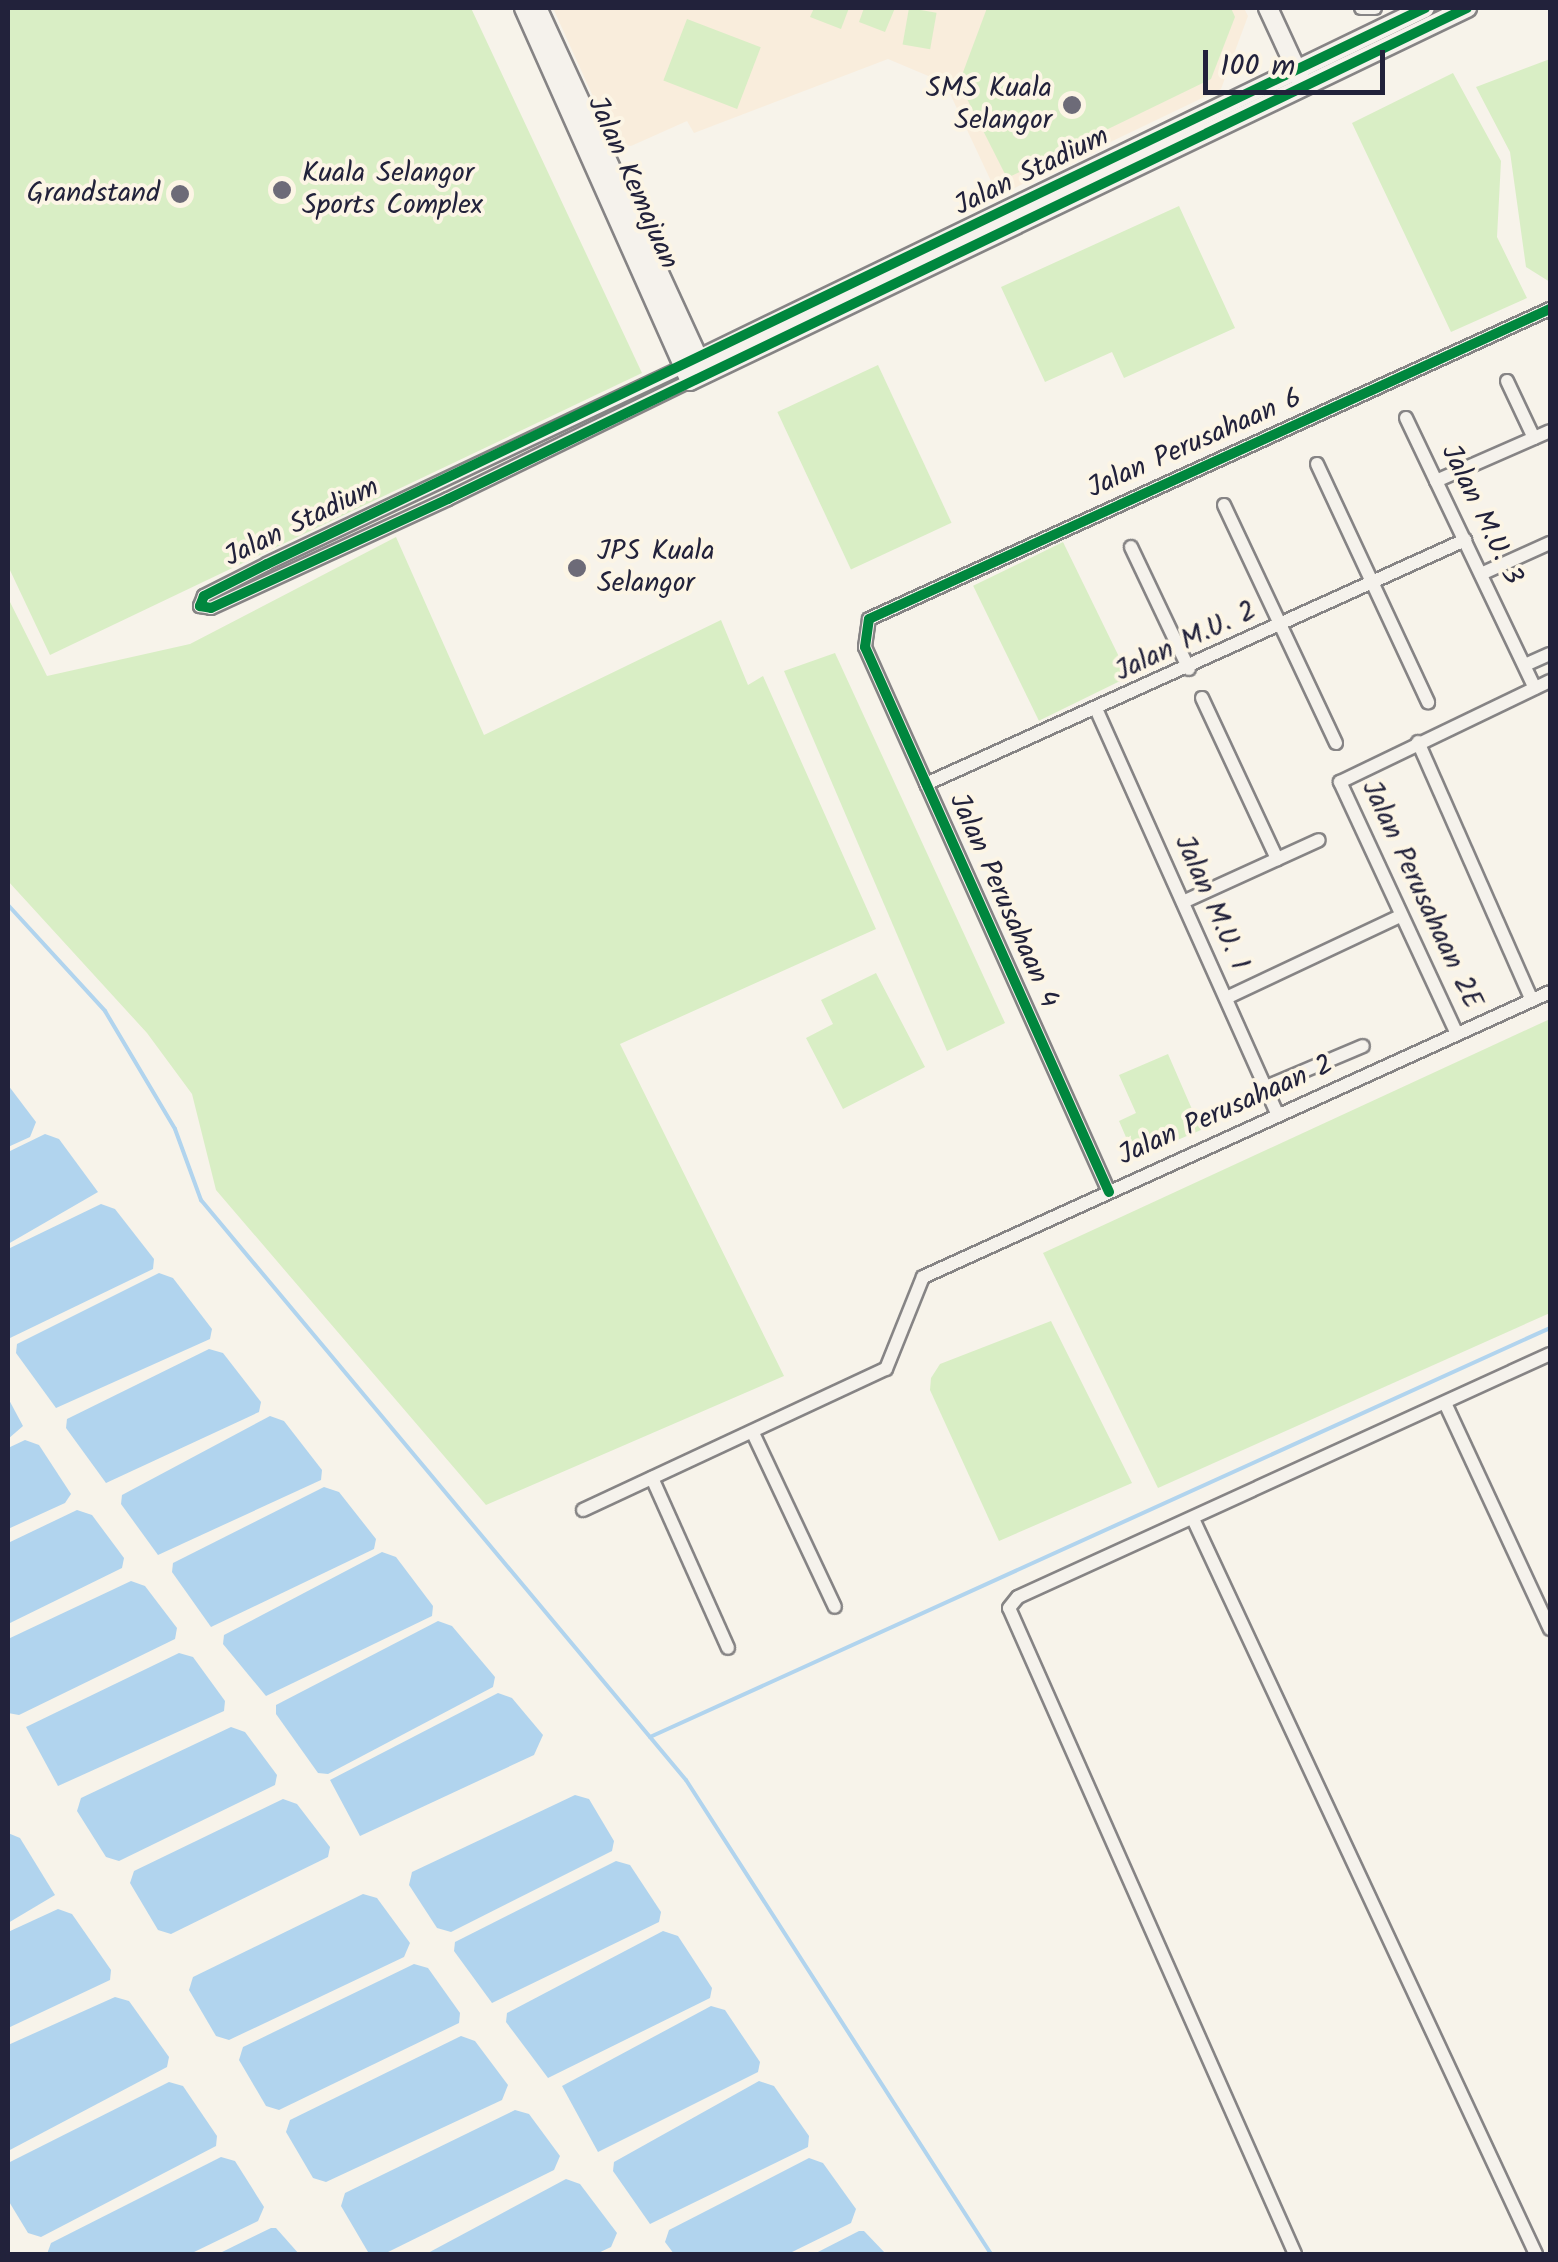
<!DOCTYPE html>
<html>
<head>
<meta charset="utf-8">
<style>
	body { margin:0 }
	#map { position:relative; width:1558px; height:2262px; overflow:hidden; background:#f7f3ea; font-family:Kalam,sans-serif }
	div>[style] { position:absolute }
	.built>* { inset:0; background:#f9eddc }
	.green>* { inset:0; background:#d9eec5; transform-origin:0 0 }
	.water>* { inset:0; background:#b1d4ee }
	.stream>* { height:4px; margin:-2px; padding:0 2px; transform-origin:2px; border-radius:2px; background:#b1d4ee }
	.roads { filter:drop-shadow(2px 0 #868485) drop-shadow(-2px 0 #868485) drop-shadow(0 2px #868485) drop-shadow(0 -2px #868485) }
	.street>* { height:12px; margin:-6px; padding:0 6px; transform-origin:6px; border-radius:6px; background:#f5f2ec }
	.secondary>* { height:18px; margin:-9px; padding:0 9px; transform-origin:9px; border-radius:9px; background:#f5f2ec }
	.cycleway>* { height:10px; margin:-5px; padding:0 5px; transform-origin:5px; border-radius:5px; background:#00873e }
	.dots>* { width:28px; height:28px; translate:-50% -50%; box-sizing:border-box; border:5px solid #fcf5e5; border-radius:50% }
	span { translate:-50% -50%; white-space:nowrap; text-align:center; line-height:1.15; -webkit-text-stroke:8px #fcf5e5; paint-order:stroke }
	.poi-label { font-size:28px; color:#22223b }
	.right { translate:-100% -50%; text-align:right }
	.left { translate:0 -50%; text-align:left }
	.street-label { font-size:28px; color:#22223b }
	.frame { position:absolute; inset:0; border:10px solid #22223b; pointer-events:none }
	.scale { position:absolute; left:1203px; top:50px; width:182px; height:45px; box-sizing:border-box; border:5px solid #22223b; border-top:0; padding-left:12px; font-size:30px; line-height:35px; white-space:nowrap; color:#22223b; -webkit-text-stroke:8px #fcf5e5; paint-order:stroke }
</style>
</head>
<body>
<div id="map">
	<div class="built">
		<div style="clip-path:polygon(553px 8px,1244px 8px,1248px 16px,1221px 89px,998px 196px,945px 83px,888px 59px,694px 133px,687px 121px,631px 146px,614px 143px)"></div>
	</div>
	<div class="green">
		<div style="clip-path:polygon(8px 8px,471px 8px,642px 373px,50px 655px,8px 566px)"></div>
		<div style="clip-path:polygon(814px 8px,849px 8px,841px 29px,810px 17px)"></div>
		<div style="clip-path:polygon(864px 8px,895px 8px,885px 32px,859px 22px)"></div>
		<div style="left:909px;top:8px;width:28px;height:37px;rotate:10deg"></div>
		<div style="clip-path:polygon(987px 8px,1231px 8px,1235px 17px,1211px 79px,1007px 178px,959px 83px)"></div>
		<div style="left:687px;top:19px;width:79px;height:66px;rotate:21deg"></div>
		<div style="clip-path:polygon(1550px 59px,1550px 282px,1526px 267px,1510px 152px,1476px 87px)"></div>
		<div style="clip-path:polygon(1453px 73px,1501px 161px,1497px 237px,1527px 298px,1451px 332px,1352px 123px)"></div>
		<div style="clip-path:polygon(1179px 206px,1235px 328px,1124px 378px,1112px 352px,1045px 382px,1001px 287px)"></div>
		<div style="left:878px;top:365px;width:174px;height:111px;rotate:65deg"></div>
		<div style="clip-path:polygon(396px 537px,484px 735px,721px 620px,748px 685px,763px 676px,876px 929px,620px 1044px,784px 1376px,486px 1505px,216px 1190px,192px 1094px,147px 1033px,8px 881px,8px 598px,47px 676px,190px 644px)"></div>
		<div style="left:1063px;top:542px;width:150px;height:100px;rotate:64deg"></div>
		<div style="clip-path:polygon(835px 653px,1005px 1023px,947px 1051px,784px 671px)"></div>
		<div style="clip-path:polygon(876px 973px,925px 1067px,843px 1109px,806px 1038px,833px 1024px,821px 1000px)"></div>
		<div style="clip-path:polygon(1550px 1019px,1550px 1313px,1158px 1488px,1043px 1253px)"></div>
		<div style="clip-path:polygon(1168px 1054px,1201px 1130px,1135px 1158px,1119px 1121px,1136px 1113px,1119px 1075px)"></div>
		<div style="clip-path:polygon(1051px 1321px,1132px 1483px,999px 1541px,930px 1390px,931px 1378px,940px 1364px)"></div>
	</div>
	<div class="water">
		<div style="clip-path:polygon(8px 1085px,36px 1122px,30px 1137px,8px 1147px)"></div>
		<div style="clip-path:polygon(45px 1134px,59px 1139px,98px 1192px,8px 1244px,8px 1152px)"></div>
		<div style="clip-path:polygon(101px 1204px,115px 1209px,154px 1259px,153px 1269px,8px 1339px,8px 1249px)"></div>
		<div style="clip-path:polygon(159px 1273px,173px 1278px,212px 1329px,210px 1339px,56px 1408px,16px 1353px,17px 1344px)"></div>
		<div style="clip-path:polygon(209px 1349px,223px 1353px,261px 1402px,259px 1412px,106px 1483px,66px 1428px,67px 1419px)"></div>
		<div style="clip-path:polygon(8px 1398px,23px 1426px,8px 1439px)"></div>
		<div style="clip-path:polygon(270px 1416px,284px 1421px,322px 1470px,321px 1480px,158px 1555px,121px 1504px,122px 1495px)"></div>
		<div style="clip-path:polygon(25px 1440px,39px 1445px,71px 1494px,65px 1503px,8px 1529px,8px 1448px)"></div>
		<div style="clip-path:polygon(324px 1487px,339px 1492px,376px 1539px,374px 1549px,211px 1627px,172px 1572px,173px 1563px)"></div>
		<div style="clip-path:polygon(77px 1510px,92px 1515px,124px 1558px,122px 1568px,8px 1624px,8px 1543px)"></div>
		<div style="clip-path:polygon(382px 1552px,396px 1557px,433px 1606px,432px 1616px,266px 1696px,223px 1644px,224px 1635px)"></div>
		<div style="clip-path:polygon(131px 1581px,145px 1586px,177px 1628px,175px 1639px,19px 1715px,8px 1713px,8px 1639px)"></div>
		<div style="clip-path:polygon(438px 1621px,452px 1626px,495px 1677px,493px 1687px,328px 1774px,318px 1773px,276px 1714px,276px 1705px)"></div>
		<div style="clip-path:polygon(179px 1653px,193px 1657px,225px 1701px,224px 1711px,58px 1786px,26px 1727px)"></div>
		<div style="clip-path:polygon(498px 1693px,512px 1698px,543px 1735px,534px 1755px,360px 1836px,330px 1780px)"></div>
		<div style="clip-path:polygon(231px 1727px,245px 1732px,277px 1775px,275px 1785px,119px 1861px,106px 1857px,77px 1811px,81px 1798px)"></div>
		<div style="clip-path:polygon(575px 1795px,589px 1799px,614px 1841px,612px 1851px,451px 1932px,437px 1928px,409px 1885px,412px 1872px)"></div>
		<div style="clip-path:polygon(283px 1799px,297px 1804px,330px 1847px,328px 1857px,171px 1934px,158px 1930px,130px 1883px,134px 1871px)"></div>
		<div style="clip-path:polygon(8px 1833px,20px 1838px,55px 1895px,8px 1923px)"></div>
		<div style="clip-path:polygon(616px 1861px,630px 1865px,661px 1912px,659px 1922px,492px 2003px,454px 1951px,455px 1942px)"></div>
		<div style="clip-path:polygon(363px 1894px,377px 1898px,410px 1943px,404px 1957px,229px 2040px,216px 2036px,189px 1990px,193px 1977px)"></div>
		<div style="clip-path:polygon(58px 1909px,72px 1914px,111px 1970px,110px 1980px,8px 2028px,8px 1932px)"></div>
		<div style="clip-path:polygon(663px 1931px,678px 1936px,712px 1988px,710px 1998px,548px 2078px,506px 2022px,507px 2013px)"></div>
		<div style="clip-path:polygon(414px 1964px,428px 1968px,460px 2013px,459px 2023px,279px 2110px,266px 2106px,239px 2060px,243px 2047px)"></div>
		<div style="clip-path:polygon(115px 1997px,129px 2001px,169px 2057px,167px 2067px,8px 2151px,8px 2045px)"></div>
		<div style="clip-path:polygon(711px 2006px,725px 2010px,760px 2062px,758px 2072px,598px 2152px,562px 2086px)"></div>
		<div style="clip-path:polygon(461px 2036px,475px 2041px,508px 2085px,502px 2100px,326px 2182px,313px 2178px,286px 2132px,290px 2120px)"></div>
		<div style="clip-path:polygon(759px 2081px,774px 2086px,809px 2136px,808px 2147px,650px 2224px,613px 2171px,614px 2162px)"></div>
		<div style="clip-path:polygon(169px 2082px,183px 2086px,217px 2136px,216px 2146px,41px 2237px,28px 2233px,8px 2200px,8px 2163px)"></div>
		<div style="clip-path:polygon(515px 2110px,529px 2114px,560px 2156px,554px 2170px,384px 2254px,368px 2252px,341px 2206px,345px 2193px)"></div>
		<div style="clip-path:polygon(221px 2157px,235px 2161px,264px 2207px,258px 2221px,190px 2254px,47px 2254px,51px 2243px)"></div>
		<div style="clip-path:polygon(809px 2158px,823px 2163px,856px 2209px,851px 2223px,788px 2254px,674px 2254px,665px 2242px,669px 2230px)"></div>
		<div style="clip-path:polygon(566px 2179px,580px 2184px,617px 2233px,611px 2247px,596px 2254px,426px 2254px)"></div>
		<div style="clip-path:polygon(276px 2228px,299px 2254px,218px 2254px,271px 2228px)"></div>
		<div style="clip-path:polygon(864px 2231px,886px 2254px,814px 2254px,859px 2231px)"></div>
	</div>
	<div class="stream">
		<div style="left:8px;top:905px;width:144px;rotate:47.5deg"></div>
		<div style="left:105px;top:1011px;width:137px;rotate:59.3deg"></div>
		<div style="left:175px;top:1129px;width:76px;rotate:69.9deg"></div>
		<div style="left:201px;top:1200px;width:756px;rotate:50.1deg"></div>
		<div style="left:686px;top:1780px;width:564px;rotate:57.24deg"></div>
		<div style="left:650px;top:1737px;width:989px;rotate:-24.44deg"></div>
	</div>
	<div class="roads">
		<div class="street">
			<div style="left:1361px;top:8px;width:14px"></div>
			<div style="left:683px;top:367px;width:460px;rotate:154.7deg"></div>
			<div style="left:267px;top:564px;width:71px;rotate:153.1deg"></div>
			<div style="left:204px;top:596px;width:11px;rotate:112deg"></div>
			<div style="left:200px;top:606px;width:11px;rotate:10deg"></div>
			<div style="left:211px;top:608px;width:261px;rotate:-24.7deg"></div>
			<div style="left:448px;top:499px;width:269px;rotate:-26deg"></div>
			<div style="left:1507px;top:381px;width:63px;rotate:64.7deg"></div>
			<div style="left:1406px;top:418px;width:299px;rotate:64.5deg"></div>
			<div style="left:1317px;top:464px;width:263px;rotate:65deg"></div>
			<div style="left:1436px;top:481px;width:124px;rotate:-23.7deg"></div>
			<div style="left:1224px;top:505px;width:263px;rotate:64.8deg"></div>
			<div style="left:1131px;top:547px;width:135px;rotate:64.6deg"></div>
			<div style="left:1481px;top:574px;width:76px;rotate:-24.2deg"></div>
			<div style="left:1525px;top:665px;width:27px;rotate:-24deg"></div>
			<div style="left:1202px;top:698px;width:178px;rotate:65deg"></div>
			<div style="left:1097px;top:711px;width:443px;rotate:65.9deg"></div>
			<div style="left:1418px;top:742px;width:282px;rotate:66.2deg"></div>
			<div style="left:926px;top:784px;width:592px;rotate:-24.36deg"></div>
			<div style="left:1183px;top:902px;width:149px;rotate:-24.5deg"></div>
			<div style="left:1226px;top:998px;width:192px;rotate:-25.2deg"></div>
			<div style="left:1457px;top:1034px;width:278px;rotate:-114.9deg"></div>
			<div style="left:1340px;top:782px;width:233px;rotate:-25.7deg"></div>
			<div style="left:1266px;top:1087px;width:105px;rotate:-22.9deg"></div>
			<div style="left:1109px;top:1192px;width:597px;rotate:-114.12deg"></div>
			<div style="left:865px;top:647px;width:28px;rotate:-82deg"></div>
			<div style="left:869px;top:619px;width:748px;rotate:-24.48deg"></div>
			<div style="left:1445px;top:1403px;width:249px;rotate:65.1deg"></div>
			<div style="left:753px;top:1433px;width:192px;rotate:64.8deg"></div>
			<div style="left:652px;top:1478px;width:186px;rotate:65.9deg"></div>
			<div style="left:583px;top:1510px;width:334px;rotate:-25deg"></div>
			<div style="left:886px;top:1369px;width:99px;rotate:-68.1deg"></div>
			<div style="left:923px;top:1277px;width:689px;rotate:-24.44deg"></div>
			<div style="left:1194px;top:1521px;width:809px;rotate:64.99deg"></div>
			<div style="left:1295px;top:2254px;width:706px;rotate:-113.88deg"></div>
			<div style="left:1009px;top:1608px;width:14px;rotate:-51deg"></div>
			<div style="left:1018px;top:1597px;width:585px;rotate:-24.55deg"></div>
		</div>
		<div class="secondary">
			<div style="left:524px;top:8px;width:408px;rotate:66deg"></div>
			<div style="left:690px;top:381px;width:862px;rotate:-25.64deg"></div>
			<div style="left:1268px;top:8px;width:74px;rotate:65.2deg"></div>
			<div style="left:539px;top:12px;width:394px;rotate:65.3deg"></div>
			<div style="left:683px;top:367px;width:824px;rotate:-25.82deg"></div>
		</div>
	</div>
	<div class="cycleway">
		<div style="left:1425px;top:8px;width:1285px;rotate:154.35deg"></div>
		<div style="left:267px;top:564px;width:71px;rotate:153.1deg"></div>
		<div style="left:204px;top:596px;width:11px;rotate:112deg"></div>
		<div style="left:200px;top:606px;width:11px;rotate:10deg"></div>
		<div style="left:211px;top:608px;width:261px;rotate:-24.7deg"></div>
		<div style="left:448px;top:499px;width:1131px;rotate:-25.73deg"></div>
		<div style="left:1109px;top:1192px;width:597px;rotate:-114.12deg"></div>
		<div style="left:865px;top:647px;width:28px;rotate:-82deg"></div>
		<div style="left:869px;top:619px;width:748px;rotate:-24.48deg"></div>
	</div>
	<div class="dots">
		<div style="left:1072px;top:105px;background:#6d6b78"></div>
		<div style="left:282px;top:190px;background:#6d6b78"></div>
		<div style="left:180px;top:194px;background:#6d6b78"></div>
		<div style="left:577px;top:568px;background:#6d6b78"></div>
	</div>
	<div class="poi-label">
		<span class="right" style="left:1052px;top:105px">SMS Kuala<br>Selangor</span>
		<span class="left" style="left:302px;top:190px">Kuala Selangor<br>Sports Complex</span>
		<span class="right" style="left:160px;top:194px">Grandstand</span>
		<span class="left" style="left:597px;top:568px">JPS Kuala<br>Selangor</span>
	</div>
	<div class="street-label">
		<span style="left:1032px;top:172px;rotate:-26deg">Jalan Stadium</span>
		<span style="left:632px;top:183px;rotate:66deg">Jalan Kemajuan</span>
		<span style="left:1195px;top:444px;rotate:-24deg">Jalan Perusahaan 6</span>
		<span style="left:1481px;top:515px;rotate:64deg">Jalan M.U. 3</span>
		<span style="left:302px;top:523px;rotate:-26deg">Jalan Stadium</span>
		<span style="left:1186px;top:642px;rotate:-25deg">Jalan M.U. 2</span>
		<span style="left:1421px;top:895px;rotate:65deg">Jalan Perusahaan 2E</span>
		<span style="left:1003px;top:901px;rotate:66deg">Jalan Perusahaan 4</span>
		<span style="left:1211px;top:903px;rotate:66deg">Jalan M.U. 1</span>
		<span style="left:1226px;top:1111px;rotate:-24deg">Jalan Perusahaan 2</span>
	</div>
	<div class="frame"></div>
	<div class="scale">100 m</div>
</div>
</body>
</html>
